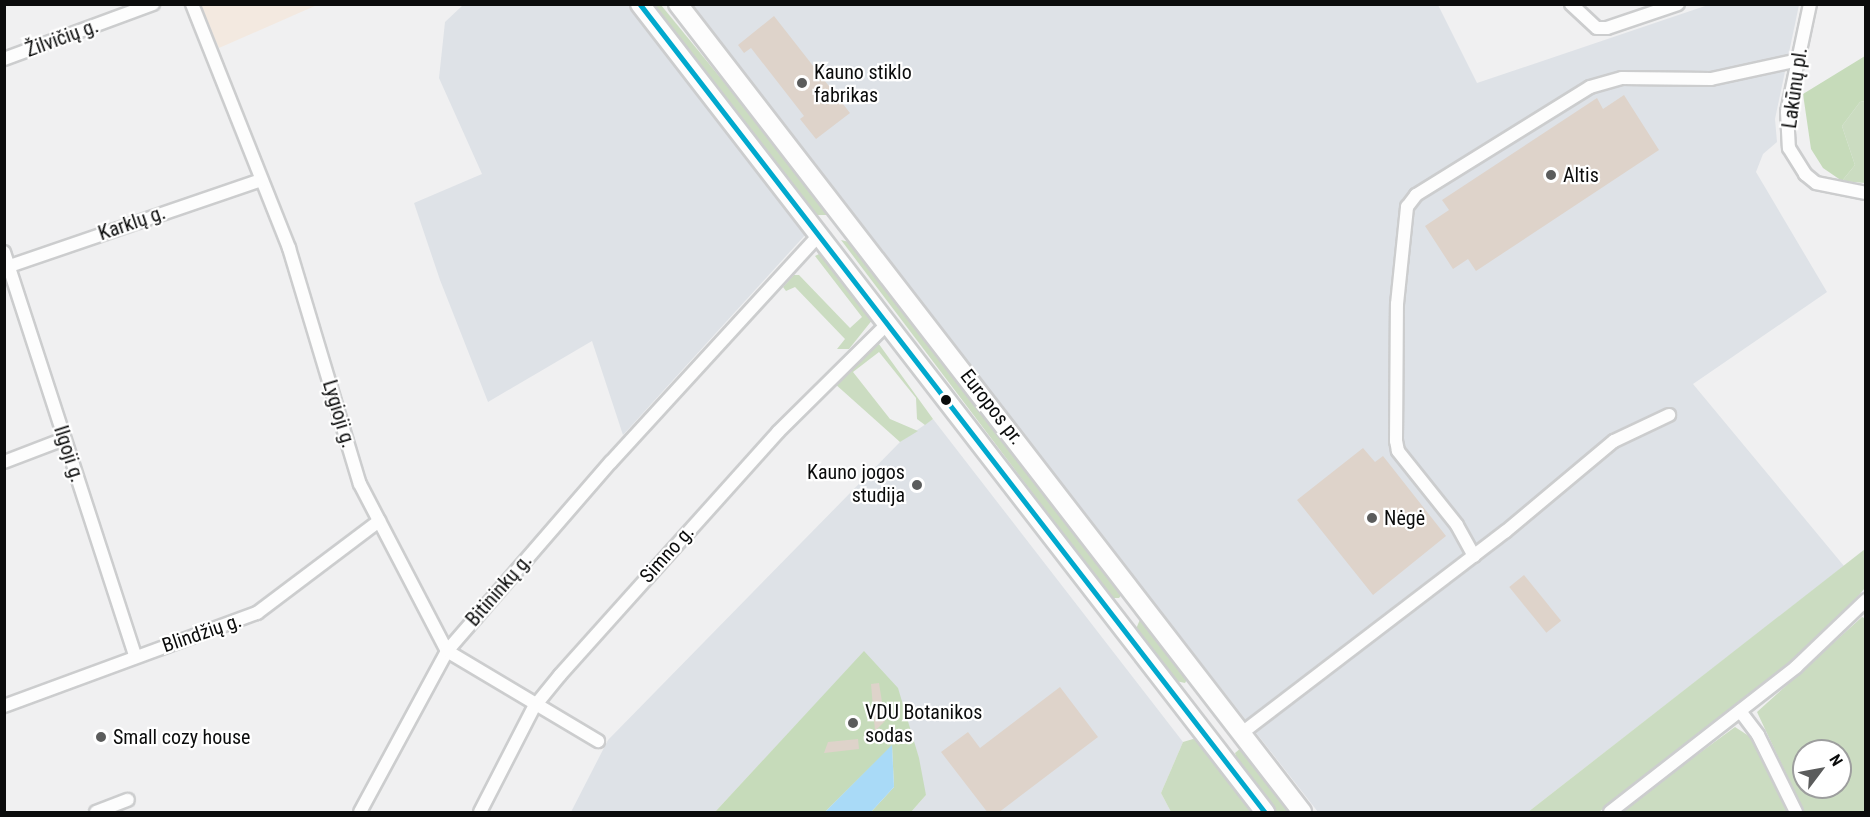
<!DOCTYPE html>
<html>
<head>
<meta charset="utf-8">
<style>
	body { margin:0 }
	#map { position:relative; width:1870px; height:817px; overflow:hidden; background:#f0f0f1; font-family:"Roboto Condensed",sans-serif }
	div>[style] { position:absolute }
	.commercial>* { inset:0; background:#f3e9e0 }
	.built>* { inset:0; background:#dee2e7 }
	.green>* { inset:0; background:#cbdcc1 }
	.forest>* { inset:0; background:#c6dbba }
	.water>* { inset:0; background:#a9daf7 }
	.building>* { inset:0; background:#ded3ca; transform-origin:0 0 }
	.roads { filter:drop-shadow(2px 0 #cccdce) drop-shadow(-2px 0 #cccdce) drop-shadow(0 2px #cccdce) drop-shadow(0 -2px #cccdce) }
	.minor>* { height:12px; margin:-6px; padding:0 6px; transform-origin:6px; border-radius:6px; background:#fdfdfd }
	.primary>* { height:18px; margin:-9px; padding:0 9px; transform-origin:9px; border-radius:9px; background:#fdfdfd }
	.bus-1>* { height:4.5px; margin:-2.25px; padding:0 2.25px; transform-origin:2.25px; border-radius:2.25px; background:#00a9ce }
	.dots>* { width:16px; height:16px; translate:-50% -50%; box-sizing:border-box; border:3px solid #fff; border-radius:50% }
	span { translate:-50% -50%; white-space:nowrap; text-align:center; line-height:1.15; -webkit-text-stroke:4.5px #fff; paint-order:stroke }
	.street-label { font-size:20px; color:#0b0c0c }
	.poi-label { font-size:20px; color:#0b0c0c }
	.left { translate:0 -50%; text-align:left }
	.right { translate:-100% -50%; text-align:right }
	.frame { position:absolute; inset:0; border:6px solid #0b0c0c; pointer-events:none }
	.north { position:absolute; left:1792px; top:739px; width:60px; height:60px; box-sizing:border-box; background:#fff; border:2px solid #9d9e9e; border-radius:50%; rotate:58deg; font-size:16px; font-weight:700; line-height:24px; text-align:center; color:#0b0c0c }
	.north::after { content:''; display:block; margin:auto; width:21px; height:27px; background:#5b5c5c; clip-path:polygon(50% 0,100% 100%,50% 72%,0 100%) }
</style>
</head>
<body>
<div id="map">
	<div class="commercial">
		<div style="clip-path:polygon(199px 5px,317px 5px,219px 48px)"></div>
	</div>
	<div class="built">
		<div style="clip-path:polygon(463px 5px,631px 5px,807px 233px,623px 435px,592px 341px,488px 402px,440px 280px,414px 203px,482px 174px,439px 78px,445px 22px)"></div>
		<div style="clip-path:polygon(687px 5px,1438px 5px,1477px 83px,1708px 5px,1799px 5px,1775px 119px,1777px 142px,1763px 154px,1756px 172px,1827px 292px,1693px 384px,1844px 566px,1528px 812px,1318px 812px)"></div>
		<div style="clip-path:polygon(933px 419px,1183px 742px,1161px 793px,1171px 812px,911px 812px,926px 795px,864px 652px,715px 812px,571px 812px,608px 740px,900px 442px)"></div>
	</div>
	<div class="green">
		<div style="clip-path:polygon(650px 5px,661px 5px,826px 207px,826px 215px,817px 215px)"></div>
		<div style="clip-path:polygon(1865px 101px,1865px 183px,1842px 181px,1855px 165px,1842px 126px,1860px 102px)"></div>
		<div style="clip-path:polygon(841px 240px,849px 242px,950px 374px,999px 426px,1123px 593px,1119px 598px,1112px 598px)"></div>
		<div style="clip-path:polygon(823px 252px,873px 319px,849px 349px,837px 349px,845px 339px,795px 287px,786px 291px,783px 287px,794px 275px,799px 275px,850px 328px,862px 317px,815px 256px)"></div>
		<div style="clip-path:polygon(876px 340px,933px 419px,925px 425px,917px 419px,916px 398px,879px 352px,853px 372px,890px 419px,918px 431px,900px 442px,834px 383px)"></div>
		<div style="clip-path:polygon(1865px 549px,1865px 588px,1822px 637px,1784px 668px,1599px 812px,1528px 812px)"></div>
		<div style="clip-path:polygon(1141px 617px,1189px 676px,1185px 683px,1176px 681px,1136px 629px)"></div>
		<div style="clip-path:polygon(evenodd,1862px 617px,1866px 619px,1865px 812px,1804px 812px,1757px 712px,1862px 617px,1804px 751px,1840px 751px,1840px 787px,1804px 787px,1804px 751px)"></div>
		<div style="clip-path:polygon(1735px 727px,1752px 738px,1789px 812px,1619px 812px)"></div>
		<div style="clip-path:polygon(1193px 739px,1199px 741px,1255px 812px,1171px 812px,1161px 793px,1183px 742px)"></div>
		<div style="clip-path:polygon(1242px 747px,1293px 812px,1276px 812px,1237px 759px,1235px 753px)"></div>
	</div>
	<div class="forest">
		<div style="clip-path:polygon(1865px 56px,1865px 101px,1860px 102px,1842px 126px,1855px 165px,1842px 181px,1823px 168px,1811px 149px,1803px 94px)"></div>
		<div style="clip-path:polygon(864px 651px,898px 688px,919px 758px,926px 795px,911px 812px,871px 812px,894px 787px,892px 746px,825px 812px,715px 812px)"></div>
	</div>
	<div class="water">
		<div style="clip-path:polygon(892px 745px,894px 787px,871px 812px,825px 812px)"></div>
	</div>
	<div class="building">
		<div style="clip-path:polygon(774px 16px,850px 113px,816px 139px,800px 119px,804px 116px,751px 48px,744px 53px,738px 45px)"></div>
		<div style="clip-path:polygon(1624px 95px,1659px 150px,1476px 271px,1468px 259px,1453px 269px,1425px 226px,1449px 210px,1442px 200px,1597px 98px,1603px 109px)"></div>
		<div style="clip-path:polygon(1363px 448px,1375px 462px,1383px 456px,1446px 536px,1373px 595px,1297px 500px)"></div>
		<div style="left:1524px;top:575px;width:59px;height:19px;rotate:51deg"></div>
		<div style="clip-path:polygon(879px 683px,885px 721px,875px 731px,871px 684px)"></div>
		<div style="clip-path:polygon(1060px 687px,1098px 737px,998px 813px,988px 813px,941px 752px,968px 732px,980px 748px)"></div>
		<div style="clip-path:polygon(858px 739px,859px 749px,824px 753px,828px 742px)"></div>
	</div>
	<div class="roads">
		<div class="minor">
			<div style="left:192px;top:4px;width:263px;rotate:68.3deg"></div>
			<div style="left:289px;top:248px;width:246px;rotate:73.3deg"></div>
			<div style="left:360px;top:484px;width:188px;rotate:62.5deg"></div>
			<div style="left:447px;top:651px;width:176px;rotate:30.8deg"></div>
			<div style="left:1571px;top:4px;width:35px;rotate:43deg"></div>
			<div style="left:1597px;top:28px;width:10px"></div>
			<div style="left:1607px;top:28px;width:75px;rotate:-18.7deg"></div>
			<div style="left:1810px;top:4px;width:110px;rotate:102deg"></div>
			<div style="left:1787px;top:112px;width:36px;rotate:87deg"></div>
			<div style="left:1789px;top:148px;width:31px;rotate:58deg"></div>
			<div style="left:1805px;top:174px;width:14px;rotate:39deg"></div>
			<div style="left:1816px;top:183px;width:51px;rotate:11.3deg"></div>
			<div style="left:4px;top:59px;width:159px;rotate:-20.3deg"></div>
			<div style="left:4px;top:252px;width:425px;rotate:72deg"></div>
			<div style="left:4px;top:268px;width:272px;rotate:-18.9deg"></div>
			<div style="left:4px;top:462px;width:64px;rotate:-21deg"></div>
			<div style="left:1474px;top:556px;width:35px;rotate:-119deg"></div>
			<div style="left:1457px;top:525px;width:95px;rotate:-128.6deg"></div>
			<div style="left:1398px;top:451px;width:10px;rotate:-101deg"></div>
			<div style="left:1396px;top:441px;width:137px;rotate:-89.6deg"></div>
			<div style="left:1397px;top:304px;width:98px;rotate:-84.1deg"></div>
			<div style="left:1407px;top:207px;width:15px;rotate:-53deg"></div>
			<div style="left:1416px;top:195px;width:205px;rotate:-31.8deg"></div>
			<div style="left:1590px;top:87px;width:33px;rotate:-16deg"></div>
			<div style="left:1622px;top:78px;width:89px;rotate:0.6deg"></div>
			<div style="left:1711px;top:79px;width:89px;rotate:-12.3deg"></div>
			<div style="left:4px;top:706px;width:270px;rotate:-20.2deg"></div>
			<div style="left:257px;top:613px;width:153px;rotate:-37deg"></div>
			<div style="left:1740px;top:711px;width:30px;rotate:53deg"></div>
			<div style="left:1758px;top:735px;width:86px;rotate:63.7deg"></div>
			<div style="left:1243px;top:732px;width:330px;rotate:-37.4deg"></div>
			<div style="left:1505px;top:532px;width:142px;rotate:-39.9deg"></div>
			<div style="left:1614px;top:441px;width:61px;rotate:-25.3deg"></div>
			<div style="left:96px;top:812px;width:34px;rotate:-21deg"></div>
			<div style="left:360px;top:812px;width:183px;rotate:-61.6deg"></div>
			<div style="left:447px;top:651px;width:250px;rotate:-49.1deg"></div>
			<div style="left:611px;top:462px;width:309px;rotate:-47.5deg"></div>
			<div style="left:480px;top:812px;width:118px;rotate:-62.8deg"></div>
			<div style="left:534px;top:707px;width:41px;rotate:-50.9deg"></div>
			<div style="left:560px;top:675px;width:326px;rotate:-48.1deg"></div>
			<div style="left:778px;top:432px;width:156px;rotate:-44.7deg"></div>
			<div style="left:1610px;top:812px;width:236px;rotate:-37.9deg"></div>
			<div style="left:1796px;top:667px;width:97px;rotate:-43.7deg"></div>
		</div>
		<div class="primary">
			<div style="left:640px;top:4px;width:1022px;rotate:52.28deg"></div>
			<div style="left:678px;top:4px;width:1021px;rotate:52.32deg"></div>
		</div>
	</div>
	<div class="bus-1">
		<div style="left:640px;top:4px;width:1022px;rotate:52.28deg"></div>
	</div>
	<div class="dots">
		<div style="left:802px;top:83px;background:#5b5c5c"></div>
		<div style="left:1551px;top:175px;background:#5b5c5c"></div>
		<div style="left:946px;top:400px;background:#0b0c0c"></div>
		<div style="left:917px;top:485px;background:#5b5c5c"></div>
		<div style="left:1372px;top:518px;background:#5b5c5c"></div>
		<div style="left:853px;top:723px;background:#5b5c5c"></div>
		<div style="left:101px;top:737px;background:#5b5c5c"></div>
	</div>
	<div class="street-label">
		<span style="left:62px;top:38px;rotate:-20deg">Žilvičių g.</span>
		<span style="left:1795px;top:88px;rotate:-82deg">Lakūnų pl.</span>
		<span style="left:132px;top:223px;rotate:-19deg">Karklų g.</span>
		<span style="left:992px;top:407px;rotate:52deg">Europos pr.</span>
		<span style="left:339px;top:414px;rotate:73deg">Lygioji g.</span>
		<span style="left:69px;top:454px;rotate:72deg">Ilgoji g.</span>
		<span style="left:667px;top:554px;rotate:-48deg">Simno g.</span>
		<span style="left:499px;top:590px;rotate:-49deg">Bitininkų g.</span>
		<span style="left:202px;top:633px;rotate:-19deg">Blindžių g.</span>
	</div>
	<div class="poi-label">
		<span class="left" style="left:814px;top:84px">Kauno stiklo<br>fabrikas</span>
		<span class="left" style="left:1563px;top:175px">Altis</span>
		<span class="right" style="left:905px;top:484px">Kauno jogos<br>studija</span>
		<span class="left" style="left:1384px;top:518px">Nėgė</span>
		<span class="left" style="left:865px;top:724px">VDU Botanikos<br>sodas</span>
		<span class="left" style="left:113px;top:737px">Small cozy house</span>
	</div>
	<div class="frame"></div>
	<div class="north">N</div>
</div>
</body>
</html>
